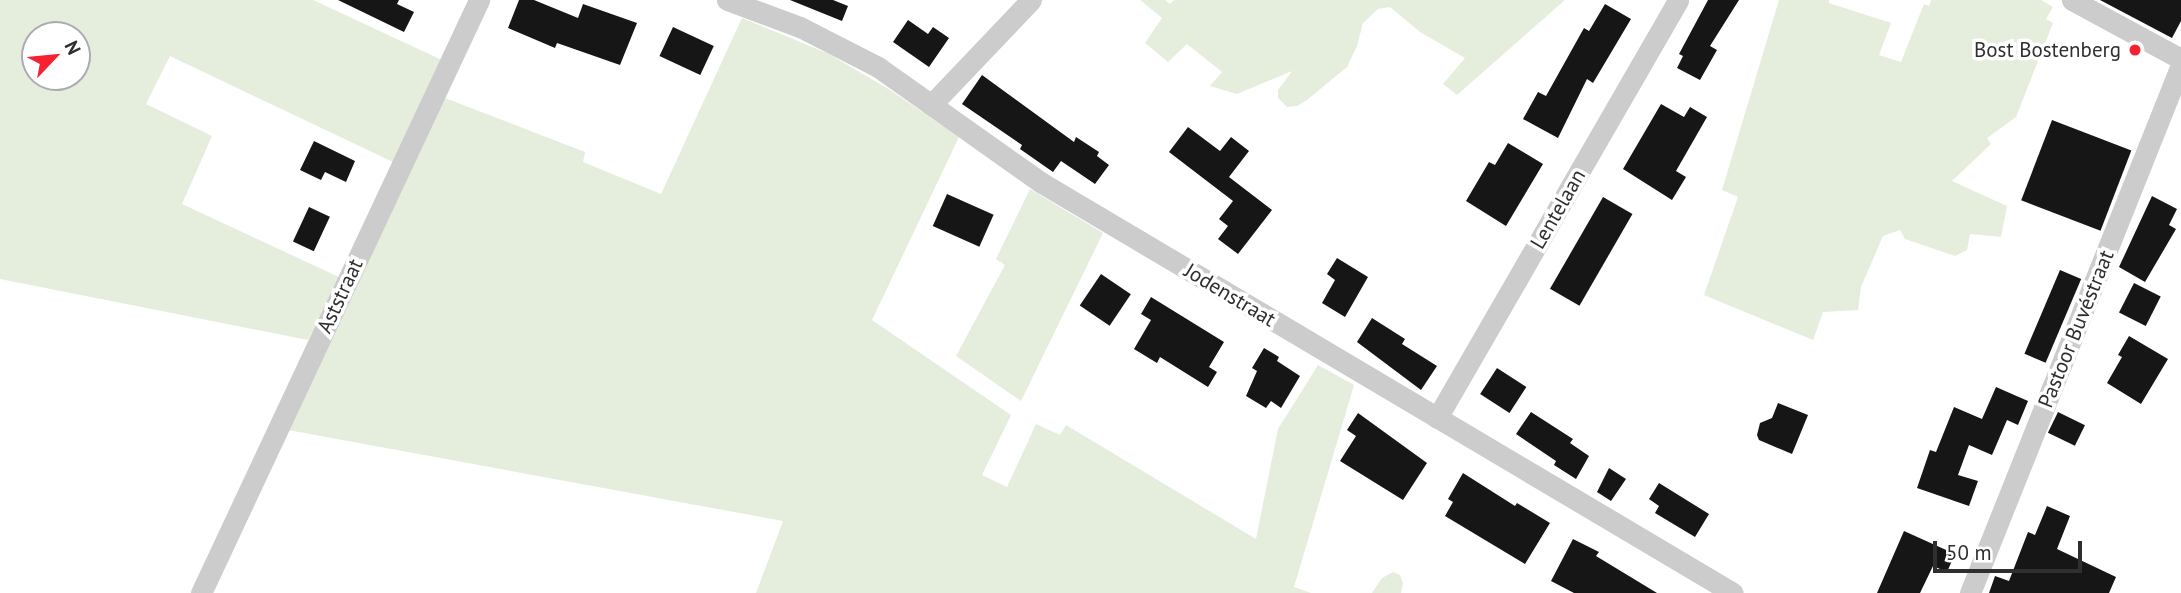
<!DOCTYPE html>
<html>
<head>
<meta charset="utf-8">
<style>
	body { margin:0 }
	#map { position:relative; width:2181px; height:593px; overflow:hidden; background:#fff; font-family:"PT Sans",sans-serif }
	div>[style] { position:absolute }
	.green>* { inset:0; background:#e5eedc }
	.building>* { inset:0; background:#161616; transform-origin:0 0 }
	.minor>* { height:21px; margin:-10.5px; padding:0 10.5px; transform-origin:10.5px; border-radius:10.5px; background:#ccc }
	.dots>* { width:19px; height:19px; translate:-50% -50%; box-sizing:border-box; border:4px solid #fff; border-radius:50% }
	span { translate:-50% -50%; white-space:nowrap; text-align:center; line-height:1.15; -webkit-text-stroke:7px #fff; paint-order:stroke }
	.poi-label { font-size:21px; color:#2f2f2f }
	.right { translate:-100% -50%; text-align:right }
	.street-label { font-size:21px; color:#2f2f2f }
	.north { position:absolute; left:21px; top:21px; width:70px; height:70px; box-sizing:border-box; background:#fff; border:2px solid #acacac; border-radius:50%; rotate:64deg; font-size:19px; font-weight:700; line-height:28px; text-align:center; color:#2f2f2f }
	.north::after { content:''; display:block; margin:auto; width:24px; height:32px; background:#f72131; clip-path:polygon(50% 0,100% 100%,50% 72%,0 100%) }
	.scale { position:absolute; left:1933px; top:541px; width:149px; height:32px; box-sizing:border-box; border:4px solid #2f2f2f; border-top:0; padding-left:9px; font-size:21px; line-height:24px; white-space:nowrap; color:#2f2f2f; -webkit-text-stroke:5px #fff; paint-order:stroke }
</style>
</head>
<body>
<div id="map">
	<div class="green">
		<div style="clip-path:polygon(evenodd,0 0,313px 0,442px 60px,393px 162px,170px 56px,146px 104px,212px 136px,182px 204px,341px 278px,308px 340px,0 279px,0 0,35px 35px,77px 35px,77px 77px,35px 77px,35px 35px)"></div>
		<div style="clip-path:polygon(1140px 0,1165px 0,1170px 4px,1174px 0,1565px 0,1457px 95px,1443px 84px,1465px 58px,1420px 32px,1390px 7px,1378px 9px,1363px 23px,1357px 46px,1347px 67px,1307px 100px,1297px 106px,1287px 107px,1278px 98px,1278px 90px,1292px 71px,1237px 94px,1210px 86px,1222px 72px,1187px 44px,1168px 62px,1145px 43px,1162px 18px)"></div>
		<div style="clip-path:polygon(1779px 0,1829px 0,1829px 3px,1891px 23px,1879px 55px,1901px 62px,1924px 4px,1929px 6px,1931px 0,2041px 0,2053px 7px,2046px 19px,2053px 23px,2016px 117px,1987px 138px,1991px 144px,1952px 181px,2007px 206px,2001px 237px,1970px 234px,1967px 250px,1955px 256px,1905px 239px,1900px 230px,1883px 236px,1861px 287px,1858px 310px,1823px 312px,1813px 340px,1704px 295px,1738px 197px,1722px 190px)"></div>
		<div style="clip-path:polygon(742px 18px,829px 54px,890px 90px,959px 137px,872px 320px,1011px 415px,982px 475px,1007px 487px,1036px 424px,1060px 435px,1066px 425px,1256px 539px,1278px 429px,1318px 365px,1354px 385px,1294px 587px,1311px 593px,756px 593px,783px 521px,288px 430px,445px 98px,585px 152px,583px 162px,661px 194px)"></div>
		<div style="clip-path:polygon(1030px 189px,1103px 233px,1021px 401px,956px 356px,1005px 265px,996px 259px)"></div>
		<div style="clip-path:polygon(1393px 572px,1400px 575px,1403px 583px,1401px 593px,1372px 593px,1382px 578px)"></div>
	</div>
	<div class="building">
		<div style="clip-path:polygon(338px 0,399px 0,397px 4px,414px 12px,404px 32px)"></div>
		<div style="clip-path:polygon(519px 0,534px 0,578px 18px,583px 4px,637px 23px,620px 65px,557px 43px,555px 48px,508px 28px)"></div>
		<div style="clip-path:polygon(790px 0,833px 0,848px 6px,842px 21px)"></div>
		<div style="clip-path:polygon(1708px 0,1739px 0,1710px 46px,1717px 50px,1700px 80px,1677px 68px,1683px 56px,1679px 54px)"></div>
		<div style="clip-path:polygon(2100px 0,2181px 0,2181px 21px,2172px 38px)"></div>
		<div style="clip-path:polygon(1605px 4px,1631px 19px,1593px 83px,1587px 79px,1558px 138px,1523px 119px,1538px 92px,1546px 96px,1584px 28px,1589px 31px)"></div>
		<div style="clip-path:polygon(908px 20px,928px 34px,933px 27px,949px 38px,929px 67px,893px 42px)"></div>
		<div style="left:673px;top:27px;width:45px;height:32px;rotate:25deg"></div>
		<div style="clip-path:polygon(982px 75px,1074px 142px,1076px 137px,1099px 152px,1097px 156px,1109px 165px,1095px 184px,1061px 161px,1053px 172px,1020px 149px,1022px 145px,962px 104px)"></div>
		<div style="clip-path:polygon(1661px 104px,1684px 117px,1690px 107px,1707px 117px,1676px 171px,1686px 177px,1672px 200px,1623px 169px)"></div>
		<div style="left:2052px;top:120px;width:85px;height:86px;rotate:21deg"></div>
		<div style="clip-path:polygon(1188px 127px,1220px 151px,1231px 137px,1249px 151px,1229px 177px,1272px 210px,1238px 254px,1218px 239px,1228px 226px,1219px 219px,1233px 201px,1169px 152px)"></div>
		<div style="clip-path:polygon(314px 141px,355px 161px,346px 182px,325px 172px,321px 180px,300px 170px)"></div>
		<div style="clip-path:polygon(1508px 143px,1543px 164px,1506px 226px,1466px 201px,1489px 162px,1495px 165px)"></div>
		<div style="left:947px;top:194px;width:51px;height:35px;rotate:24deg"></div>
		<div style="clip-path:polygon(2152px 196px,2177px 209px,2169px 225px,2176px 229px,2145px 282px,2119px 267px)"></div>
		<div style="left:1603px;top:197px;width:34px;height:106px;rotate:30deg"></div>
		<div style="left:309px;top:207px;width:23px;height:38px;rotate:25deg"></div>
		<div style="clip-path:polygon(1337px 258px,1368px 277px,1345px 317px,1322px 303px,1335px 280px,1327px 274px)"></div>
		<div style="left:2060px;top:270px;width:23px;height:91px;rotate:23deg"></div>
		<div style="left:1101px;top:274px;width:36px;height:38px;rotate:34deg"></div>
		<div style="left:2134px;top:283px;width:30px;height:33px;rotate:27deg"></div>
		<div style="clip-path:polygon(1151px 297px,1224px 342px,1209px 367px,1217px 372px,1208px 387px,1160px 357px,1157px 363px,1134px 349px,1151px 320px,1141px 314px)"></div>
		<div style="clip-path:polygon(1372px 318px,1405px 339px,1402px 344px,1437px 366px,1421px 390px,1357px 342px)"></div>
		<div style="clip-path:polygon(2129px 336px,2168px 359px,2141px 404px,2107px 383px,2122px 357px,2118px 355px)"></div>
		<div style="clip-path:polygon(1264px 348px,1279px 357px,1277px 361px,1300px 376px,1281px 408px,1271px 401px,1266px 408px,1246px 396px,1257px 371px,1252px 368px)"></div>
		<div style="left:1497px;top:368px;width:35px;height:31px;rotate:33deg"></div>
		<div style="clip-path:polygon(1996px 387px,2028px 401px,2018px 425px,2007px 420px,1992px 455px,1969px 445px,1958px 475px,1978px 481px,1969px 506px,1917px 488px,1930px 450px,1936px 452px,1954px 407px,1982px 419px)"></div>
		<div style="clip-path:polygon(1778px 403px,1808px 415px,1792px 454px,1759px 440px,1757px 435px,1760px 423px,1772px 418px)"></div>
		<div style="clip-path:polygon(1531px 412px,1573px 439px,1570px 443px,1589px 456px,1576px 479px,1554px 465px,1556px 461px,1516px 434px)"></div>
		<div style="left:2058px;top:412px;width:30px;height:23px;rotate:26deg"></div>
		<div style="clip-path:polygon(1358px 413px,1427px 463px,1403px 500px,1340px 461px,1356px 436px,1347px 430px)"></div>
		<div style="clip-path:polygon(1609px 468px,1626px 479px,1611px 501px,1597px 492px)"></div>
		<div style="clip-path:polygon(1463px 473px,1515px 506px,1517px 503px,1550px 523px,1525px 564px,1445px 516px,1453px 502px,1448px 499px)"></div>
		<div style="clip-path:polygon(1659px 483px,1709px 514px,1695px 537px,1655px 513px,1659px 506px,1649px 499px)"></div>
		<div style="clip-path:polygon(2047px 506px,2070px 516px,2057px 549px,2116px 577px,2109px 593px,1989px 593px,1995px 576px,2009px 581px,2028px 532px,2035px 535px)"></div>
		<div style="clip-path:polygon(1904px 531px,1955px 554px,1947px 572px,1933px 566px,1920px 593px,1877px 593px)"></div>
		<div style="clip-path:polygon(1573px 539px,1599px 552px,1596px 556px,1657px 593px,1574px 593px,1551px 581px)"></div>
	</div>
	<div class="minor">
		<div style="left:727px;top:0;width:78px;rotate:20.3deg"></div>
		<div style="left:800px;top:27px;width:88px;rotate:27.1deg"></div>
		<div style="left:878px;top:67px;width:201px;rotate:35.3deg"></div>
		<div style="left:1042px;top:183px;width:803px;rotate:30.68deg"></div>
		<div style="left:2072px;top:0;width:124px;rotate:28.4deg"></div>
		<div style="left:931px;top:105px;width:145px;rotate:-46.4deg"></div>
		<div style="left:1437px;top:418px;width:482px;rotate:-60deg"></div>
		<div style="left:201px;top:593px;width:655px;rotate:-64.88deg"></div>
		<div style="left:1970px;top:593px;width:569px;rotate:-68.22deg"></div>
	</div>
	<div class="dots">
		<div style="left:2135px;top:50px;background:#f72131"></div>
	</div>
	<div class="poi-label">
		<span class="right" style="left:2121px;top:50px">Bost Bostenberg</span>
	</div>
	<div class="street-label">
		<span style="left:1558px;top:209px;rotate:-60deg">Lentelaan</span>
		<span style="left:1230px;top:295px;rotate:31deg">Jodenstraat</span>
		<span style="left:340px;top:296px;rotate:-65deg">Aststraat</span>
		<span style="left:2076px;top:329px;rotate:-68deg">Pastoor Buvéstraat</span>
	</div>
	<div class="north">N</div>
	<div class="scale">50 m</div>
</div>
</body>
</html>
